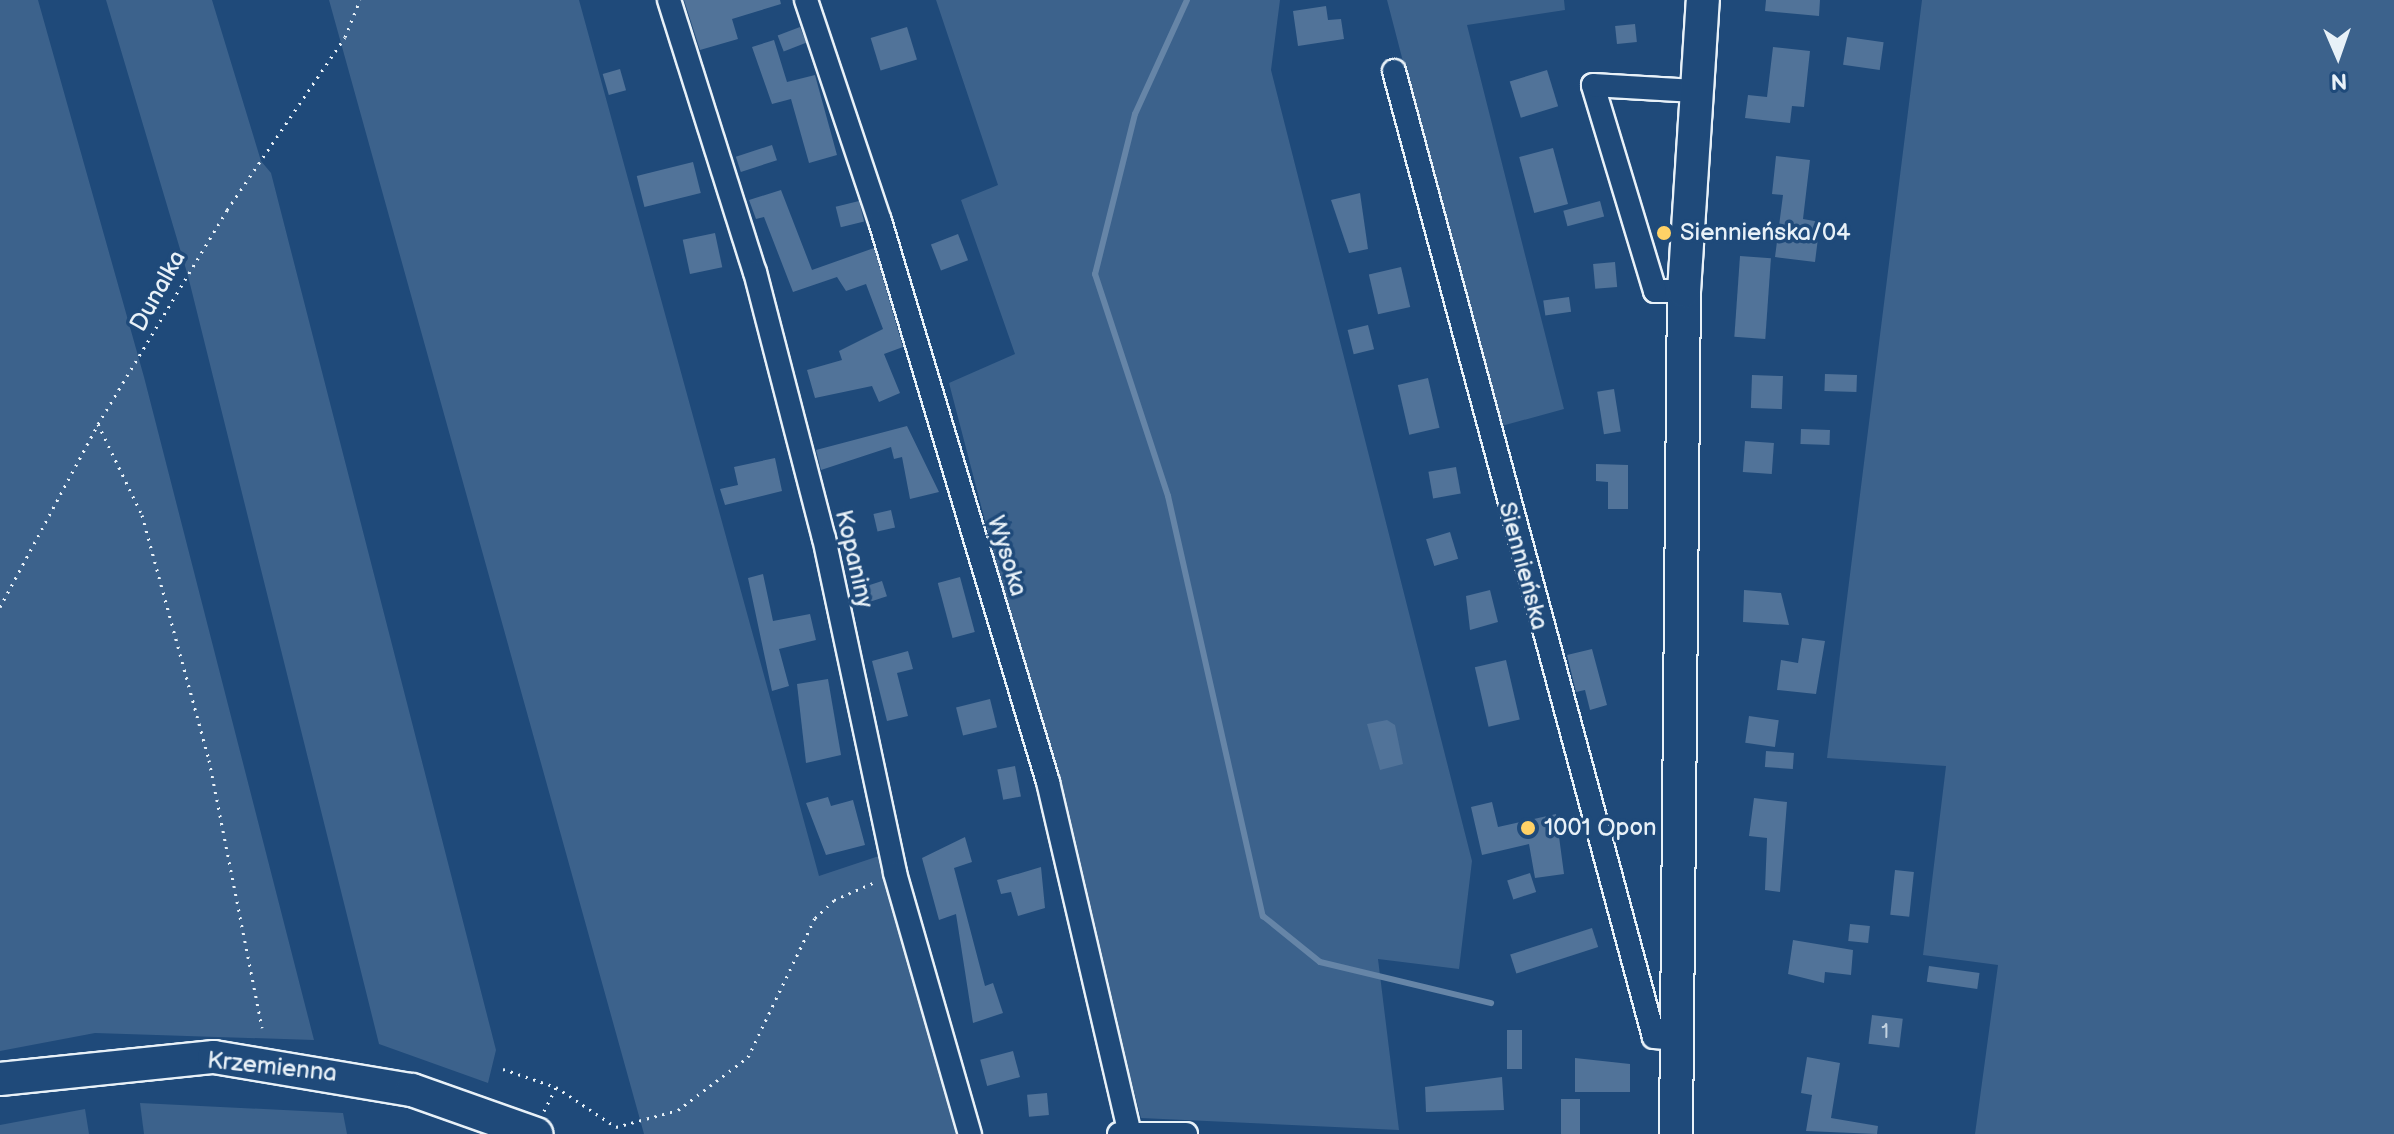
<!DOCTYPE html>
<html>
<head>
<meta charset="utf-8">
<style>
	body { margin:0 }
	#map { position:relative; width:2394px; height:1134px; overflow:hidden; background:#1f4a7a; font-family:"Balsamiq Sans",sans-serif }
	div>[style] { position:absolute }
	.green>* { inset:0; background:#3c628c }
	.stream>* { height:6px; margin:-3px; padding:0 3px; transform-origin:3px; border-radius:3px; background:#6685a7 }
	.building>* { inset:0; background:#517399; transform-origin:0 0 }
	.path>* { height:3px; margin-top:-1.5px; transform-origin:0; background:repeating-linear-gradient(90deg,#e8f1f8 0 2px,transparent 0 8px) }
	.roads { filter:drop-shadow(2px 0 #e8f1f8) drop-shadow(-2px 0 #e8f1f8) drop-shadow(0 2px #e8f1f8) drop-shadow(0 -2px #e8f1f8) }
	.minor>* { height:22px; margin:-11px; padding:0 11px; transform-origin:11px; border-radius:11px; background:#1f4a7a }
	.secondary>* { height:32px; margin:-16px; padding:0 16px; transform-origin:16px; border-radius:16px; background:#1f4a7a }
	.dots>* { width:22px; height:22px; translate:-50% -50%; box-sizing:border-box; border:4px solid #1f4a7a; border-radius:50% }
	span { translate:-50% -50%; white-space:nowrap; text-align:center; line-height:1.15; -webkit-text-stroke:7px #1f4a7a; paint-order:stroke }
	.number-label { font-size:20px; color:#c2d2e0 }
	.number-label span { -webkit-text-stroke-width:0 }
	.poi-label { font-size:24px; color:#e8f1f8 }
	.left { translate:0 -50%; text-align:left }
	.street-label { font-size:24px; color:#e8f1f8 }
	.north { position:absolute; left:2298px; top:16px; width:80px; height:80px; -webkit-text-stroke:6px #1f4a7a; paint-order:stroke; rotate:178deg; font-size:22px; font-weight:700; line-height:32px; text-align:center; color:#e8f1f8 }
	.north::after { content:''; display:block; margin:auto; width:28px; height:36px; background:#e8f1f8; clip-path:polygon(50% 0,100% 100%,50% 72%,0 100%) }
</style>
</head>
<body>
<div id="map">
	<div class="green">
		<div style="clip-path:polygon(0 0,38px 0,144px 377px,314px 1040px,95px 1033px,0 1051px)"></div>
		<div style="clip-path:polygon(106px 0,212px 0,261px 161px,271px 173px,496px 1050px,488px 1083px,379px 1044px,188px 276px)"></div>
		<div style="clip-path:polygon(329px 0,579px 0,819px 876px,879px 856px,956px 1134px,644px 1134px)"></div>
		<div style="clip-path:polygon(936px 0,1280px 0,1271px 70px,1472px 861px,1459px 969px,1378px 959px,1399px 1130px,1141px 1118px,949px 383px,1015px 354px,961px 200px,998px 185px)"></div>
		<div style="clip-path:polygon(1387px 0,1564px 0,1565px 10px,1467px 25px,1564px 409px,1498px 427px)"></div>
		<div style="clip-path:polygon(1922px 0,2394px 0,2394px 1134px,1975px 1134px,1998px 965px,1923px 955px,1946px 766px,1827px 758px)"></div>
		<div style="clip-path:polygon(140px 1103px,343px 1113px,347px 1134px,144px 1134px)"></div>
		<div style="clip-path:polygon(85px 1109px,89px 1134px,0 1134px,0 1125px)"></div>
	</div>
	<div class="stream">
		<div style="left:1187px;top:0;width:125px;rotate:114.5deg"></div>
		<div style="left:1135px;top:114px;width:165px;rotate:104deg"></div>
		<div style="left:1095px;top:274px;width:234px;rotate:71.8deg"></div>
		<div style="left:1168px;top:496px;width:431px;rotate:77.3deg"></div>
		<div style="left:1263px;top:916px;width:73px;rotate:38.9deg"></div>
		<div style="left:1320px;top:962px;width:176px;rotate:13.5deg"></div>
	</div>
	<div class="building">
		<div style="clip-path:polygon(684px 0,780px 0,781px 4px,732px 19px,738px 39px,700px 50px)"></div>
		<div style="clip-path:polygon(1766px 0,1820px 0,1819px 16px,1765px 11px)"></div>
		<div style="clip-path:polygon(1326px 6px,1328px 20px,1341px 19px,1344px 39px,1298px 46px,1293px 11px)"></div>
		<div style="left:1635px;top:24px;width:18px;height:20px;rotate:84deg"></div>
		<div style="left:800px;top:27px;width:17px;height:24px;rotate:69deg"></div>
		<div style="left:907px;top:27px;width:34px;height:38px;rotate:73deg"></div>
		<div style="left:1847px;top:37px;width:37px;height:28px;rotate:8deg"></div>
		<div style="clip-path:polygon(774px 40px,787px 82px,815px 75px,837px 155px,809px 163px,791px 99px,772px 104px,752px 47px)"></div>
		<div style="clip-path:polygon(1773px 47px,1810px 51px,1804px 107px,1792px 106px,1790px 123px,1745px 118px,1748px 95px,1767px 97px)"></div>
		<div style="left:620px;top:69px;width:22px;height:18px;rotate:74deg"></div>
		<div style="left:1547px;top:70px;width:38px;height:39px;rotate:73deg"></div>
		<div style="left:772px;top:145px;width:16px;height:38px;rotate:72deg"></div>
		<div style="left:1553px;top:148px;width:58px;height:35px;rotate:75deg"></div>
		<div style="clip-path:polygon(1776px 156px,1810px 160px,1803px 219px,1820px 222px,1815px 262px,1775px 257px,1783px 195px,1772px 194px)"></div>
		<div style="left:693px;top:162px;width:32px;height:58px;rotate:76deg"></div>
		<div style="clip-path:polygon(781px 190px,812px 270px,874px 248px,903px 347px,884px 354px,900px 393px,879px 402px,872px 386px,815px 398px,807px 370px,842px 360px,839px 351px,883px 329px,866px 284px,846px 291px,837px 277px,793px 292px,764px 217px,756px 219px,749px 200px)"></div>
		<div style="clip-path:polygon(1360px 193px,1368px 249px,1349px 253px,1331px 200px)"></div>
		<div style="left:859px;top:201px;width:21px;height:24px;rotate:76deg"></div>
		<div style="left:1600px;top:201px;width:16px;height:38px;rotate:75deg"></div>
		<div style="left:715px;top:233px;width:35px;height:33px;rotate:78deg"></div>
		<div style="left:958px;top:234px;width:28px;height:29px;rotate:69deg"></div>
		<div style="left:1740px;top:256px;width:31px;height:81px;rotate:4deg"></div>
		<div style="left:1615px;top:262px;width:25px;height:22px;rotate:85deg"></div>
		<div style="left:1401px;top:267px;width:41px;height:33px;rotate:77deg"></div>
		<div style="left:1569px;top:297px;width:15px;height:26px;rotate:82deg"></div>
		<div style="left:1368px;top:325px;width:25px;height:21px;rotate:76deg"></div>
		<div style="left:1825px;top:374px;width:32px;height:17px;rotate:2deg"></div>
		<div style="left:1752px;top:375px;width:31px;height:33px;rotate:2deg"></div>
		<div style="left:1428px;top:378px;width:51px;height:31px;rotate:77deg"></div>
		<div style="left:1614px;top:389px;width:43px;height:17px;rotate:81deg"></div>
		<div style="clip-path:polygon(907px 426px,939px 492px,910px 499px,902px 457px,894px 459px,891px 447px,821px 470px,816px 450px)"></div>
		<div style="left:1801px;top:429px;width:29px;height:15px;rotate:2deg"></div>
		<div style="left:1745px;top:441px;width:29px;height:31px;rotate:4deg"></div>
		<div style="clip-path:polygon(775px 458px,782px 491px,725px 505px,720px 489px,738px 485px,734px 467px)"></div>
		<div style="clip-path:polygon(1596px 464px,1628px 465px,1628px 509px,1608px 509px,1608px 482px,1596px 481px)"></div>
		<div style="left:1456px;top:467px;width:27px;height:28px;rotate:80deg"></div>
		<div style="left:891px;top:510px;width:18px;height:18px;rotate:77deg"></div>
		<div style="left:1450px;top:532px;width:28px;height:25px;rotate:73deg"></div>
		<div style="clip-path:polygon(763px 574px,773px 621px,810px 614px,816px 640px,779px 649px,789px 686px,772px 691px,748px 578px)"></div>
		<div style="left:960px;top:577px;width:57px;height:23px;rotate:75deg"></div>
		<div style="left:882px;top:581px;width:16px;height:29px;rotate:72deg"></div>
		<div style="clip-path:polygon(1490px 590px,1498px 622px,1470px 630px,1466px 596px)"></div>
		<div style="clip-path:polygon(1744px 590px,1781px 593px,1789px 625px,1743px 622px)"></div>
		<div style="clip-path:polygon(1802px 638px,1825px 641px,1816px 694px,1777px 690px,1781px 660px,1798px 663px)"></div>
		<div style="clip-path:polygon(1592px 649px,1607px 705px,1590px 710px,1585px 690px,1576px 692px,1567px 655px)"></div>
		<div style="clip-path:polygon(908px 651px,913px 669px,897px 673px,908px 716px,887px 721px,872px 661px)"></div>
		<div style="left:1506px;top:660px;width:61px;height:32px;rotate:77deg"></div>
		<div style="clip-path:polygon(828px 679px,841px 755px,806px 763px,797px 684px)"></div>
		<div style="left:990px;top:699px;width:29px;height:35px;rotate:76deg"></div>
		<div style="left:1749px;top:716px;width:30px;height:27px;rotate:8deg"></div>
		<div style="clip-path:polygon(1387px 720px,1395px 725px,1403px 764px,1380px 770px,1367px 724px)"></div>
		<div style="left:1766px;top:751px;width:28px;height:16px;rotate:4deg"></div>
		<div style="left:1015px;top:766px;width:31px;height:18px;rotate:79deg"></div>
		<div style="clip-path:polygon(828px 797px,831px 806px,853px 800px,865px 845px,826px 855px,806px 803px)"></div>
		<div style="clip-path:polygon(1754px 798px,1787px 802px,1780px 892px,1765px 890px,1767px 838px,1749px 836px)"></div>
		<div style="clip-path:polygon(1492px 802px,1498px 827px,1556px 814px,1564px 874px,1535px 878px,1529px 844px,1482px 855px,1471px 807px)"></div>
		<div style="clip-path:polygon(965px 837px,972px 862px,954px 868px,985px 986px,993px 983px,1003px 1013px,973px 1023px,956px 914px,939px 920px,922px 858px)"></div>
		<div style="clip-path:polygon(1041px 867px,1045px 908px,1018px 916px,1011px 892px,1001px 894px,997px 880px)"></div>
		<div style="left:1895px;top:870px;width:19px;height:45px;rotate:6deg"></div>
		<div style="left:1530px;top:873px;width:20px;height:24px;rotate:72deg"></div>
		<div style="left:1850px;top:924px;width:20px;height:17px;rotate:6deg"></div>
		<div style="left:1592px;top:928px;width:20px;height:86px;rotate:72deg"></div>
		<div style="clip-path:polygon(1793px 940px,1853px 950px,1851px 975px,1825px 972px,1824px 983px,1788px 974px)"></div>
		<div style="left:1929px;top:966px;width:51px;height:16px;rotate:8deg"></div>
		<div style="left:1872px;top:1015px;width:31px;height:29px;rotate:7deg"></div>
		<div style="left:1522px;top:1030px;width:39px;height:15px;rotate:90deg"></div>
		<div style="left:1013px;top:1051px;width:27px;height:34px;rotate:75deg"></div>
		<div style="clip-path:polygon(1807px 1057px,1840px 1063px,1831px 1118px,1878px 1126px,1877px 1134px,1806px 1131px,1812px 1095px,1801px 1093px)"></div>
		<div style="clip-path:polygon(1575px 1058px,1630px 1064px,1630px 1092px,1575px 1092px)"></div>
		<div style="clip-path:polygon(1502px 1077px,1504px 1110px,1426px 1112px,1425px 1087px)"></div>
		<div style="left:1047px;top:1093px;width:22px;height:20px;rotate:85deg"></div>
		<div style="left:1561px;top:1099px;width:19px;height:35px"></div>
	</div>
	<div class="path">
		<div style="left:98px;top:424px;width:101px;rotate:64.2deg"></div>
		<div style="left:142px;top:515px;width:254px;rotate:74.7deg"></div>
		<div style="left:209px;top:760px;width:273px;rotate:78.8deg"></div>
		<div style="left:0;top:607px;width:208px;rotate:-61.8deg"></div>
		<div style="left:98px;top:424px;width:250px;rotate:-58.9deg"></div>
		<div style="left:227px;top:210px;width:209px;rotate:-55.7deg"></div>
		<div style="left:345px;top:37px;width:40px;rotate:-68deg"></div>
		<div style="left:503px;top:1069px;width:56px;rotate:18.8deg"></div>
		<div style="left:544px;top:1111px;width:27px;rotate:-63deg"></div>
		<div style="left:556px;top:1087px;width:72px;rotate:33.7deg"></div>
		<div style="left:616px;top:1127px;width:64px;rotate:-15.3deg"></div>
		<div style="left:678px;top:1110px;width:88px;rotate:-37.1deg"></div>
		<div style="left:748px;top:1057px;width:154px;rotate:-64.3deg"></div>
		<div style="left:815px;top:918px;width:26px;rotate:-43deg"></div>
		<div style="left:834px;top:900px;width:47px;rotate:-23.8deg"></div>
	</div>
	<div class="roads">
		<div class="minor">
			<div style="left:669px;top:0;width:285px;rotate:72.5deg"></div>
			<div style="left:755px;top:272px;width:275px;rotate:75.5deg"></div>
			<div style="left:824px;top:538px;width:342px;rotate:78deg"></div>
			<div style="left:895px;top:873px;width:272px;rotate:74deg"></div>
			<div style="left:806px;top:0;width:233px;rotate:71.5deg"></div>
			<div style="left:880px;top:221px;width:586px;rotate:73.33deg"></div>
			<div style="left:1048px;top:782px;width:361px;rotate:76.9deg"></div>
			<div style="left:1394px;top:71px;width:1000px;rotate:74.94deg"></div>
			<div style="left:1654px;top:1037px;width:23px;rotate:5deg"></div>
			<div style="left:1684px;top:291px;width:29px;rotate:180deg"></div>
			<div style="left:1655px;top:291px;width:215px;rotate:-106.8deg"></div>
			<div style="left:1593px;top:85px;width:102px;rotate:3.4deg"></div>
			<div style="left:1119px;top:1134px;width:67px"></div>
		</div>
		<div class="secondary">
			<div style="left:0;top:1079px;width:215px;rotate:-5.9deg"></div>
			<div style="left:214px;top:1057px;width:201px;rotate:9.5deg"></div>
			<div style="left:412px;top:1090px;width:132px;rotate:19.5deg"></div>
			<div style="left:1676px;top:1134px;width:843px;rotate:-89.46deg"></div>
			<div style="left:1684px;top:291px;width:292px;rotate:-86.3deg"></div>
		</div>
	</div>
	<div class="dots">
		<div style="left:1664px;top:233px;background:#ffd166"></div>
		<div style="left:1528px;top:828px;background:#ffd166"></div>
	</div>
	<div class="number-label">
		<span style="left:1885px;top:1032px">1</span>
	</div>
	<div class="poi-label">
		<span class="left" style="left:1680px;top:233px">Siennieńska/04</span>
		<span class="left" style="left:1544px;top:828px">1001 Opon</span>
	</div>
	<div class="street-label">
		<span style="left:158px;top:291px;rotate:-61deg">Dunalka</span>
		<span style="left:1007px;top:556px;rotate:73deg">Wysoka</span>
		<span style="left:854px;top:559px;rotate:77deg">Kopaniny</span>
		<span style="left:1523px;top:566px;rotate:75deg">Siennieńska</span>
		<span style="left:272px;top:1067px;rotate:6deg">Krzemienna</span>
	</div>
	<div class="north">N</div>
</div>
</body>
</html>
